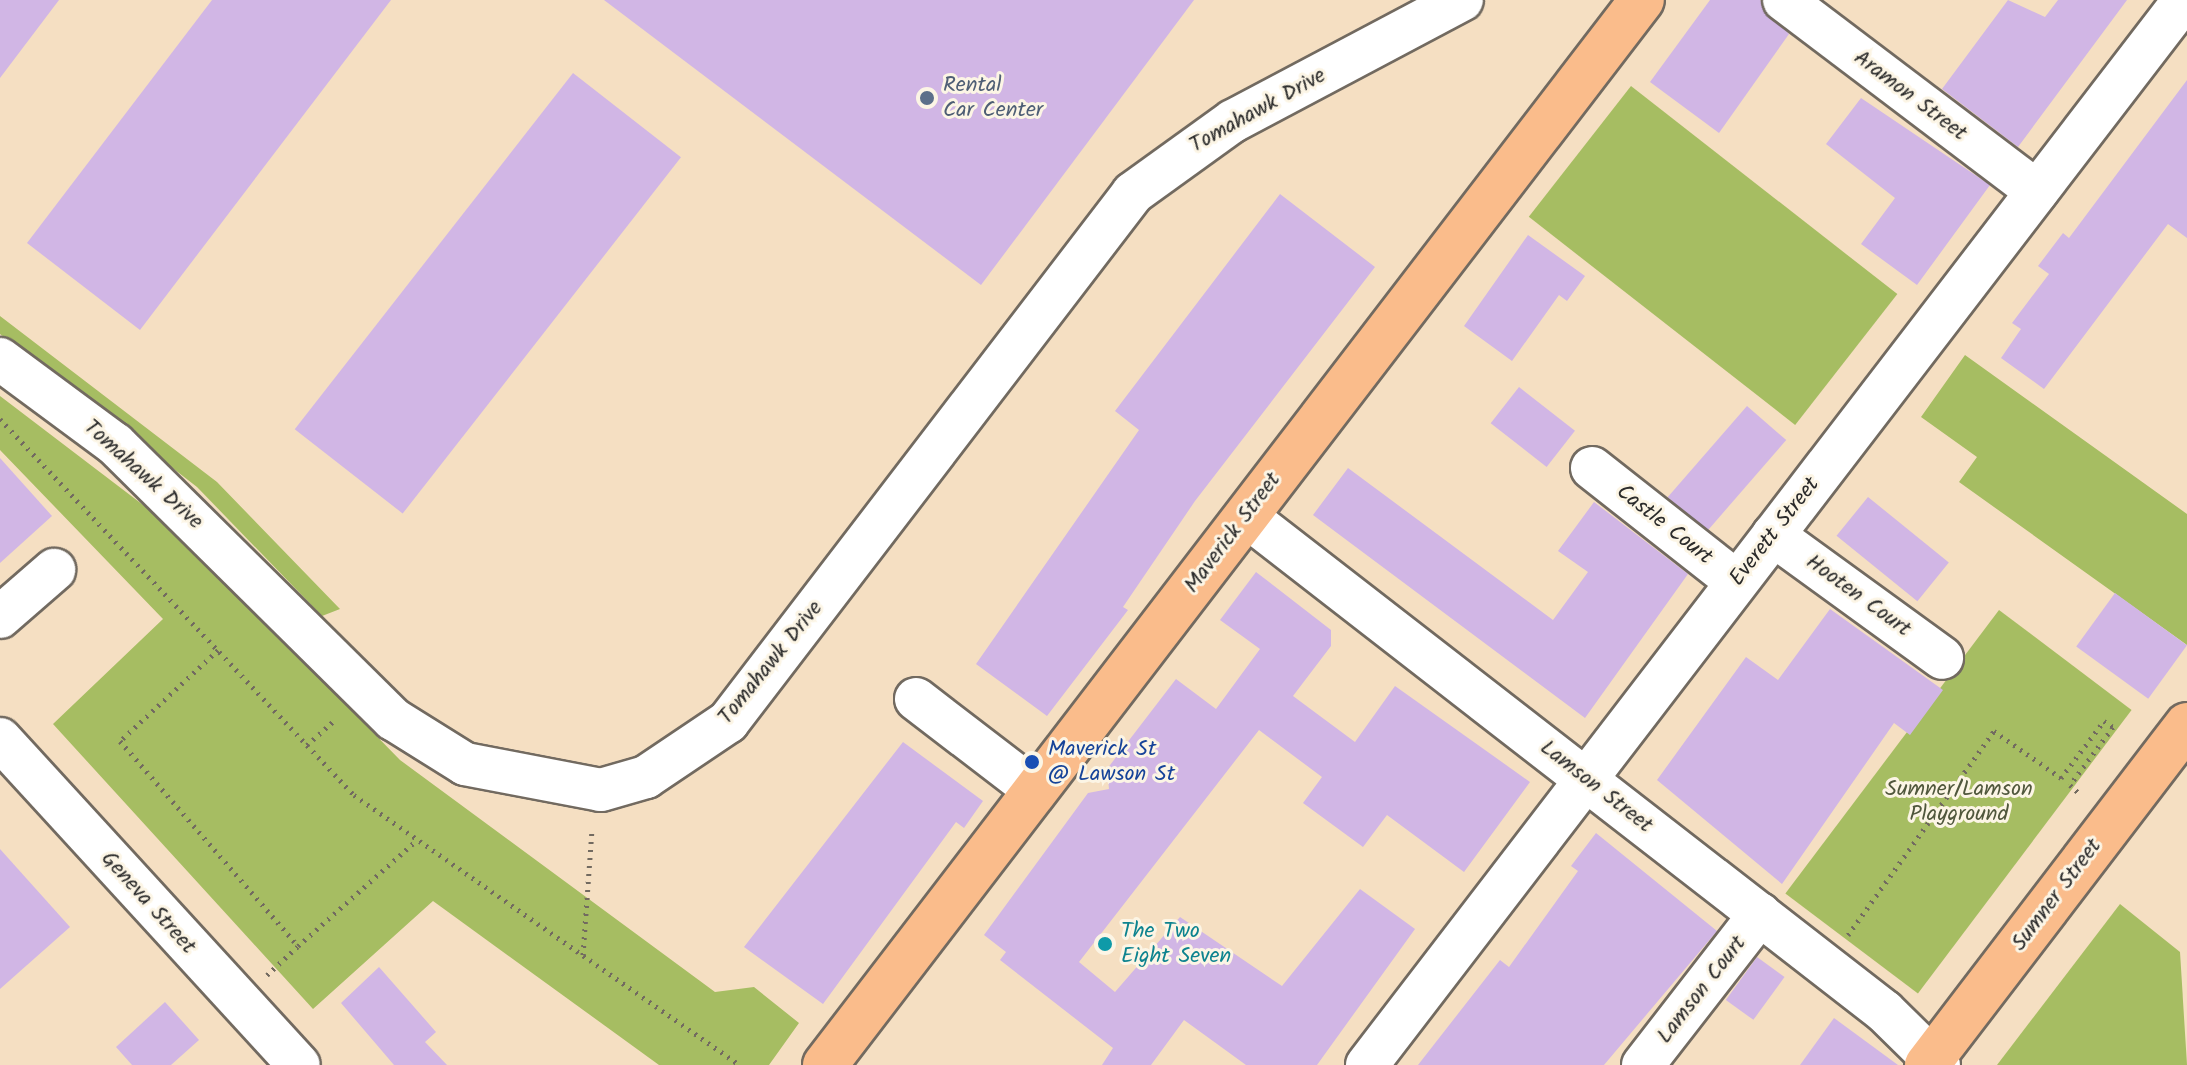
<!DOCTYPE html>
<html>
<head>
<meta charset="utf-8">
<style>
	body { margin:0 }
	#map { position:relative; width:2187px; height:1065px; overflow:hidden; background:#f5dfc2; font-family:Kalam,sans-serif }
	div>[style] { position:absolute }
	.green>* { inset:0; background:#a6bd62; transform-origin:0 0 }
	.building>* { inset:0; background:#d1b6e5; transform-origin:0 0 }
	.path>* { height:5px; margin-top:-2.5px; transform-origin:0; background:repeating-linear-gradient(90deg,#726a60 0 2px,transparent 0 8px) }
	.roads { filter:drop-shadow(2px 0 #726a60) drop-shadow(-2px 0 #726a60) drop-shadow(0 2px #726a60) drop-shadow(0 -2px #726a60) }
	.minor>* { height:42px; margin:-21px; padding:0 21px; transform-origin:21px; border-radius:21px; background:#fff }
	.major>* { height:44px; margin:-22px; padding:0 22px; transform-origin:22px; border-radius:22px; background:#fabc8b }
	.dots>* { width:22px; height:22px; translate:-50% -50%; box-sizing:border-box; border:4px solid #fcf5e5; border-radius:50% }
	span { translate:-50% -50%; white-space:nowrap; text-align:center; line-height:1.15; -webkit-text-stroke:6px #fcf5e5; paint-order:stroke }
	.service-label { font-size:22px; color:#4e5e75 }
	.left { translate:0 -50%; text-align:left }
	.street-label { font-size:22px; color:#2b2b2b }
	.transit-label { font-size:22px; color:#164399 }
	.park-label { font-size:22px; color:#50573c }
	.culture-label { font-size:22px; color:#0d838f }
</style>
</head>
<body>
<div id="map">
	<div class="green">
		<div style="left:1631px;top:86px;width:338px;height:166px;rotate:38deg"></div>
		<div style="clip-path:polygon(0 316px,217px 482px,340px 609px,322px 616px,197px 487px,0 334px)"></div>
		<div style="clip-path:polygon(1965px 355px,2187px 514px,2187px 645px,1959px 482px,1977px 457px,1921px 417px)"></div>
		<div style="clip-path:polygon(0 396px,172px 527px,400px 760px,715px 992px,754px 987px,799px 1023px,769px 1065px,659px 1065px,433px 901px,313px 1009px,53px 724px,163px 619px,0 450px)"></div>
		<div style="left:1999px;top:610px;width:166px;height:355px;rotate:37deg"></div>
		<div style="clip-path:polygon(2120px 904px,2180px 952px,2187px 1065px,1997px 1065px)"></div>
	</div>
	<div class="building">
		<div style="clip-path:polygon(0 0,59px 0,0 78px)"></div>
		<div style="clip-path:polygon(212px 0,391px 0,140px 330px,27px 243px)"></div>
		<div style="clip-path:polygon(604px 0,1194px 0,981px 285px)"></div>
		<div style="clip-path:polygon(1710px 0,1760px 0,1789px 34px,1719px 133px,1650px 82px)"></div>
		<div style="clip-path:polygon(2008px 0,2045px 17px,2058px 0,2127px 0,2018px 147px,1942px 89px)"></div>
		<div style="left:573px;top:73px;width:137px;height:452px;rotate:38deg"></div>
		<div style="clip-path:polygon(2187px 80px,2187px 238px,2168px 224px,2044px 389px,2001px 358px,2021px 329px,2012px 323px,2049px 274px,2038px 266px,2063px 233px,2069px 238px)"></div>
		<div style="clip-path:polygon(1861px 98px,1990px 185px,1917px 285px,1861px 244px,1895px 198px,1826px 144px)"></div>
		<div style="clip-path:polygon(1280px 194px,1375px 267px,1195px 501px,1123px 607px,1128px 610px,1047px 716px,976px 664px,1139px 430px,1115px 411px)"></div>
		<div style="clip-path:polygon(1528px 235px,1585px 276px,1567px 301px,1559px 295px,1512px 361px,1464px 326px)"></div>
		<div style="left:1519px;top:387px;width:71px;height:46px;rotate:38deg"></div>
		<div style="left:1747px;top:406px;width:52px;height:121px;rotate:41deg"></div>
		<div style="clip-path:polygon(0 458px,52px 516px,0 563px)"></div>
		<div style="clip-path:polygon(1348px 468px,1553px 620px,1588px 572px,1558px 551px,1594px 502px,1688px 574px,1585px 718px,1313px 515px)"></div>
		<div style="left:1868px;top:497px;width:104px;height:50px;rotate:39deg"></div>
		<div style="clip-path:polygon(1256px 572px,1331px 630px,1331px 646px,1293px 696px,1355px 742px,1395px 686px,1530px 782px,1464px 872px,1387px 815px,1363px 847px,1303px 803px,1322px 777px,1259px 730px,1079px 962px,1115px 992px,1180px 917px,1282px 986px,1360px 889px,1415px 929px,1317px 1065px,1246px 1065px,1184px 1020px,1151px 1065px,1102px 1065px,1113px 1048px,1000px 960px,1006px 952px,984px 935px,1088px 793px,1109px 789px,1107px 769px,1176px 679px,1216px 709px,1260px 649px,1220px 620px)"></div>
		<div style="left:2115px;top:593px;width:89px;height:66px;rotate:36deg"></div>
		<div style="clip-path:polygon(1830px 609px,1943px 690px,1910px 735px,1894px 723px,1782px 884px,1657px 780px,1746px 657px,1778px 680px)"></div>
		<div style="clip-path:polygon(903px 742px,983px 801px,964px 828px,956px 822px,823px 1004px,744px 947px)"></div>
		<div style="clip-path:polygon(1596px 833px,1717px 931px,1604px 1065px,1418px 1065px,1500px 960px,1509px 967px,1578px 871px,1571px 866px)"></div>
		<div style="clip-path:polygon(0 849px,70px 927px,0 989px)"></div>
		<div style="left:1757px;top:957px;width:34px;height:53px;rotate:36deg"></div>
		<div style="clip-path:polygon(379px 967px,436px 1032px,425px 1042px,447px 1065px,394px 1065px,341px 1003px)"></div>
		<div style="clip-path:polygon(165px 1002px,199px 1040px,171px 1065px,132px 1065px,116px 1047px)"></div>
		<div style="clip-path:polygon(1834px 1018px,1898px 1065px,1800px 1065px)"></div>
	</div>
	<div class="path">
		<div style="left:0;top:419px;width:516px;rotate:46.73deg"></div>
		<div style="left:354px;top:795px;width:471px;rotate:35deg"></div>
		<div style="left:218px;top:650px;width:134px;rotate:137.1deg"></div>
		<div style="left:120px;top:741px;width:271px;rotate:49deg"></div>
		<div style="left:298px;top:946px;width:158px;rotate:-41.7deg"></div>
		<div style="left:307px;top:745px;width:39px;rotate:-42deg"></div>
		<div style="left:1848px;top:935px;width:251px;rotate:-54.4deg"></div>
		<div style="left:1994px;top:731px;width:82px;rotate:35deg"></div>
		<div style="left:2061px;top:778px;width:71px;rotate:-53deg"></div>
		<div style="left:2104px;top:721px;width:11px;rotate:34deg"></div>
		<div style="left:2113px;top:727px;width:72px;rotate:126.6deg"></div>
		<div style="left:2070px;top:785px;width:15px;rotate:42deg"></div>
		<div style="left:583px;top:955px;width:126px;rotate:-85.9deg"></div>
		<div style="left:267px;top:975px;width:42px;rotate:-43.1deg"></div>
	</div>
	<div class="roads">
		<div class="minor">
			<div style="left:1784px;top:0;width:317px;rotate:37.1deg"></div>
			<div style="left:0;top:359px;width:143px;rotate:36.5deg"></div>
			<div style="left:115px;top:444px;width:391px;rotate:44.7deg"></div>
			<div style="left:393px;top:719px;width:85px;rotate:32deg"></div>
			<div style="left:465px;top:764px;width:138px;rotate:10.8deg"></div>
			<div style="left:601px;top:790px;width:47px;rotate:-16.1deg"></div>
			<div style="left:646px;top:777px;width:99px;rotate:-33.9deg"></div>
			<div style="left:728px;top:722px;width:666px;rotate:-52.56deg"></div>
			<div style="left:1133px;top:193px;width:123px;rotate:-35.8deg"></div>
			<div style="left:1233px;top:121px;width:259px;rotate:-27.9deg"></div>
			<div style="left:1592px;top:468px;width:184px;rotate:38.2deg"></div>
			<div style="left:1246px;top:516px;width:808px;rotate:37.81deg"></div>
			<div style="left:1884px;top:1011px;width:77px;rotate:44.5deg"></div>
			<div style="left:1773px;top:535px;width:209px;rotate:36deg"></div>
			<div style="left:0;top:617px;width:72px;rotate:-41deg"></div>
			<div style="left:916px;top:699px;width:151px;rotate:37.5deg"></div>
			<div style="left:0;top:739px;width:442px;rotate:47.5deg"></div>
			<div style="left:1367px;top:1065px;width:1342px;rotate:-52.51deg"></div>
			<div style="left:1643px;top:1065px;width:191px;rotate:-52.2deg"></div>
		</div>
		<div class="major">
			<div style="left:825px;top:1065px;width:1342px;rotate:-52.51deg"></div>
			<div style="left:1927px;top:1065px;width:428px;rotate:-52.6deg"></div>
		</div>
	</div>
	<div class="dots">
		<div style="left:927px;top:98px;background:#5c6f8a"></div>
		<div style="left:1032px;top:762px;background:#1a4fb4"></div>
		<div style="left:1105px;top:944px;background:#0f9aa8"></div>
	</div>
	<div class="service-label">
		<span class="left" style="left:943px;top:98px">Rental<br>Car Center</span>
	</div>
	<div class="street-label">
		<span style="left:1910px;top:96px;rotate:37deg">Aramon Street</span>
		<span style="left:1258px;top:111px;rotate:-29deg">Tomahawk Drive</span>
		<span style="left:143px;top:475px;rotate:42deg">Tomahawk Drive</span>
		<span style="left:1664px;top:525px;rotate:38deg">Castle Court</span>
		<span style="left:1775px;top:532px;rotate:-52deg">Everett Street</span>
		<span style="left:1233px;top:533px;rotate:-53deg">Maverick Street</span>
		<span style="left:1858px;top:596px;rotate:36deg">Hooten Court</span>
		<span style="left:771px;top:663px;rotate:-51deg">Tomahawk Drive</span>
		<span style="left:1596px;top:787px;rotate:38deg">Lamson Street</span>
		<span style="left:2057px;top:895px;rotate:-53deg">Sumner Street</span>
		<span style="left:148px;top:903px;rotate:48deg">Geneva Street</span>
		<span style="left:1702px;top:990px;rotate:-52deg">Lamson Court</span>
	</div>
	<div class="transit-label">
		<span class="left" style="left:1048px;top:762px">Maverick St<br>@ Lawson St</span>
	</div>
	<div class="park-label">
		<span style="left:1959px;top:802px">Sumner/Lamson<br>Playground</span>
	</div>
	<div class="culture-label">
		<span class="left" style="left:1121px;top:944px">The Two<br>Eight Seven</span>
	</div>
</div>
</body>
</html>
